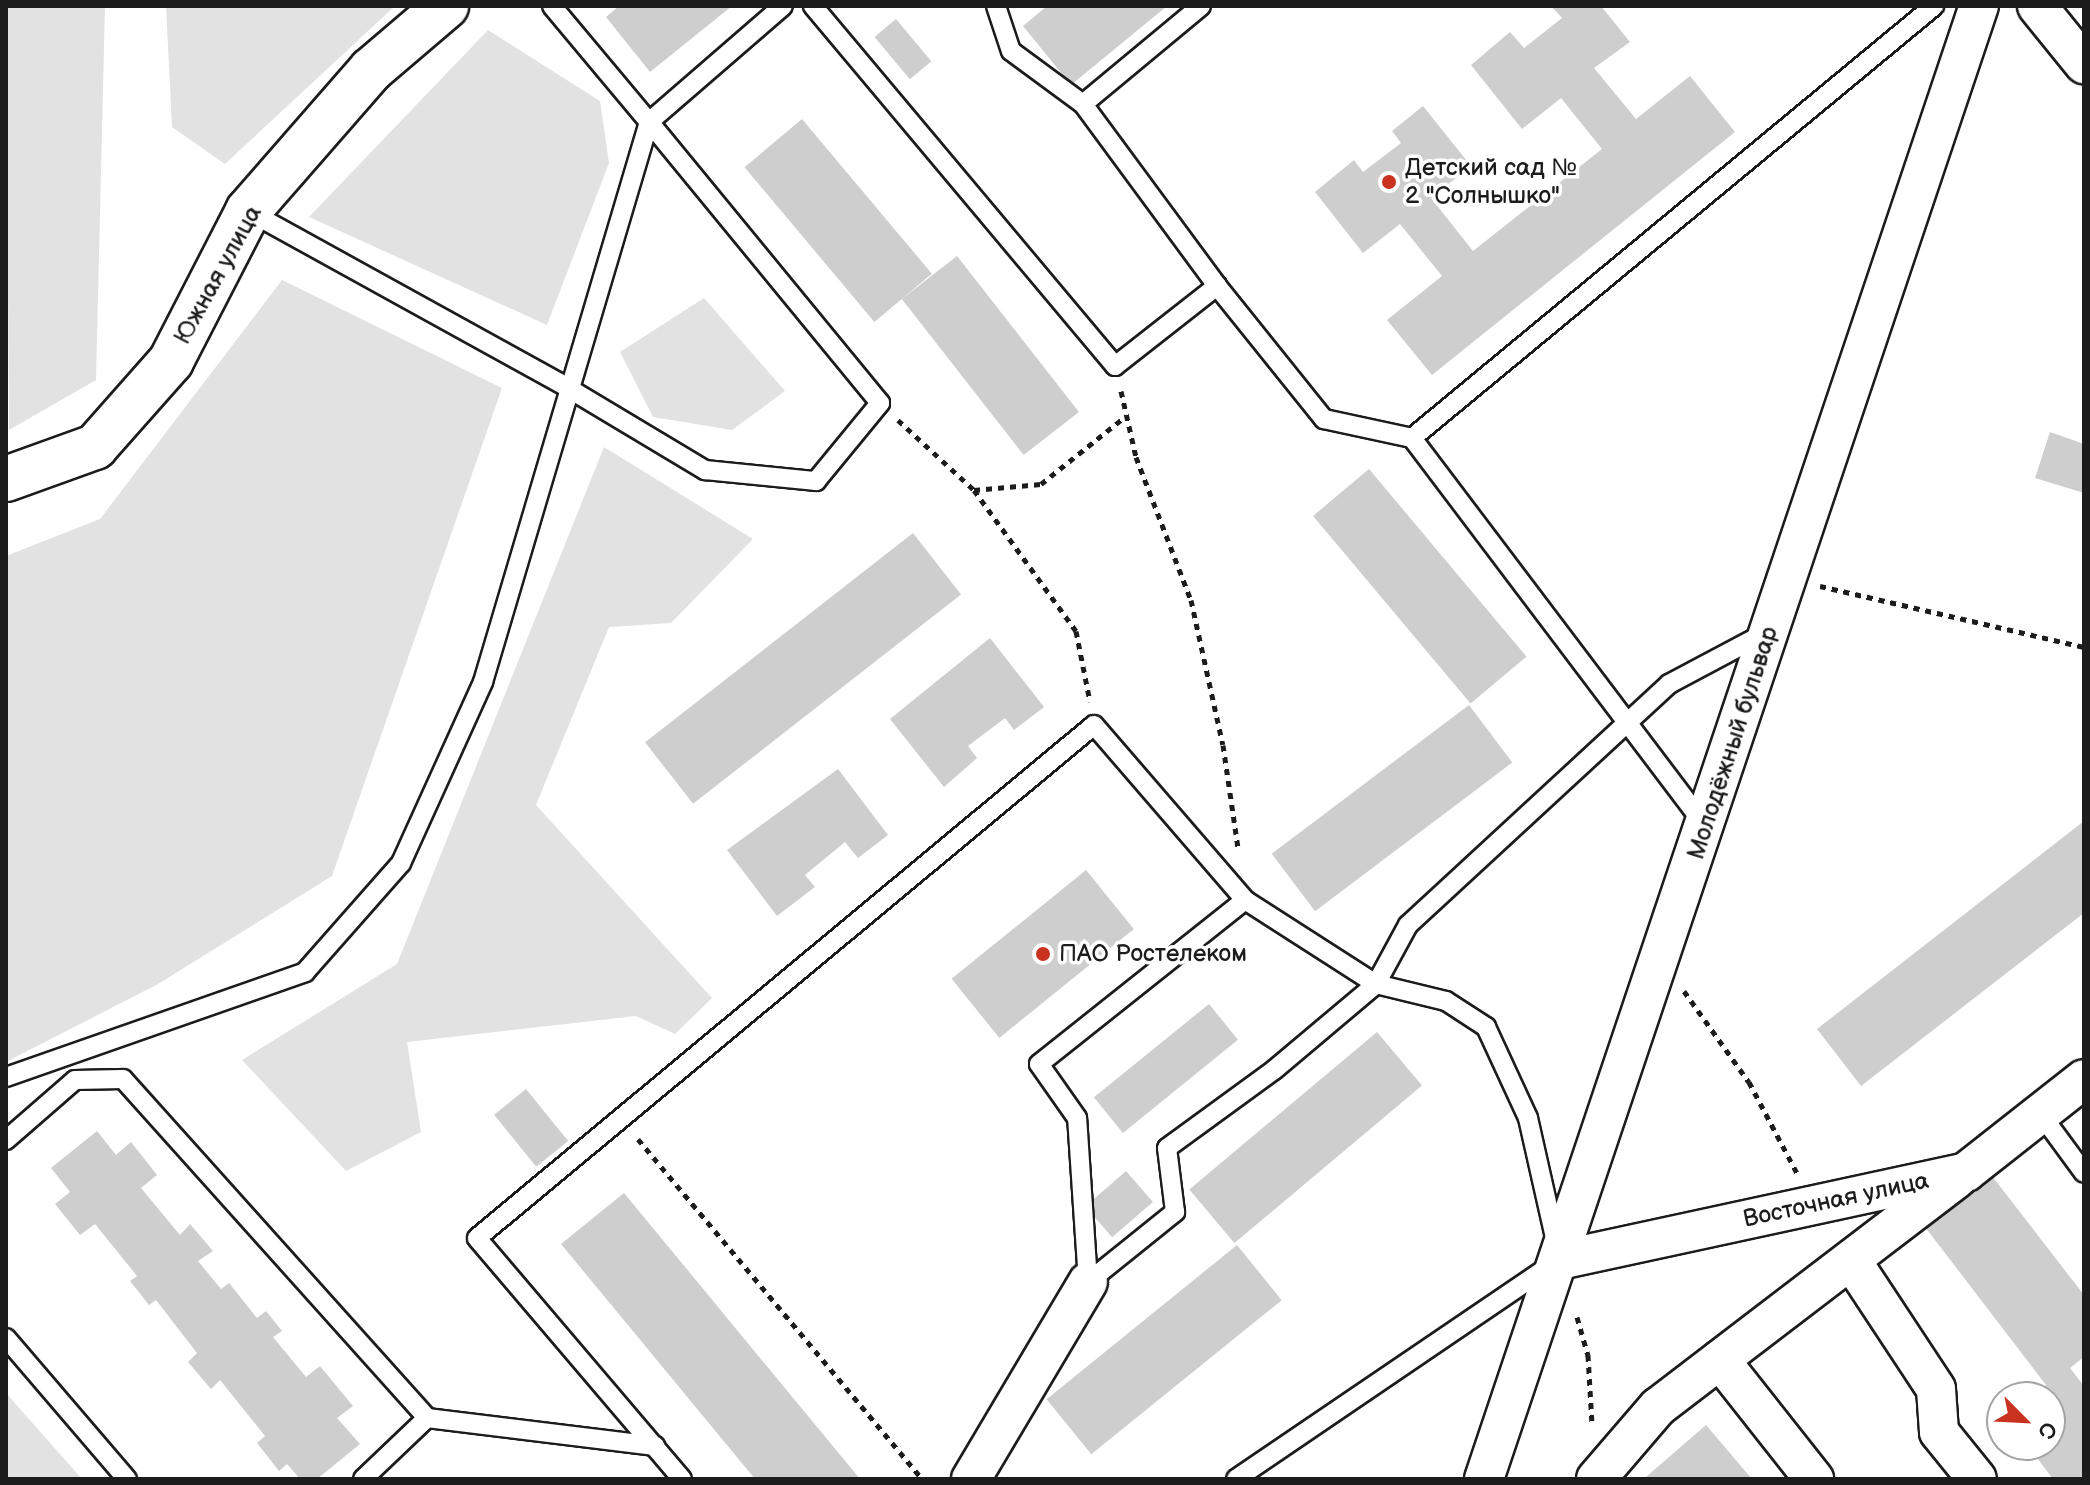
<!DOCTYPE html>
<html>
<head>
<meta charset="utf-8">
<style>
	body { margin:0 }
	#map { position:relative; width:2090px; height:1485px; overflow:hidden; background:#fff; font-family:"Balsamiq Sans",sans-serif }
	div>[style] { position:absolute }
	.green>* { inset:0; background:#e2e2e2 }
	.building>* { inset:0; background:#cecece; transform-origin:0 0 }
	.path>* { height:5px; margin-top:-2.5px; transform-origin:0; background:repeating-linear-gradient(90deg,#1c1c1c 0 6px,transparent 0 12px) }
	.roads { filter:drop-shadow(2px 0 #1c1c1c) drop-shadow(-2px 0 #1c1c1c) drop-shadow(0 2px #1c1c1c) drop-shadow(0 -2px #1c1c1c) }
	.service>* { height:18px; margin:-9px; padding:0 9px; transform-origin:9px; border-radius:9px; background:#fff }
	.minor>* { height:38px; margin:-19px; padding:0 19px; transform-origin:19px; border-radius:19px; background:#fff }
	.tertiary>* { height:44px; margin:-22px; padding:0 22px; transform-origin:22px; border-radius:22px; background:#fff }
	.dots>* { width:22px; height:22px; translate:-50% -50%; box-sizing:border-box; border:4px solid #fff; border-radius:50% }
	span { translate:-50% -50%; white-space:nowrap; text-align:center; line-height:1.15; -webkit-text-stroke:7px #fff; paint-order:stroke }
	.poi-label { font-size:24px; color:#1c1c1c }
	.left { translate:0 -50%; text-align:left }
	.street-label { font-size:24px; color:#1c1c1c }
	.frame { position:absolute; inset:0; border:8px solid #1c1c1c; pointer-events:none }
	.north { position:absolute; left:1986px; top:1381px; width:80px; height:80px; box-sizing:border-box; background:#fff; border:2px solid #a4a4a4; border-radius:50%; rotate:114deg; font-size:22px; font-weight:700; line-height:32px; text-align:center; color:#1c1c1c }
	.north::after { content:''; display:block; margin:auto; width:28px; height:36px; background:#c8321e; clip-path:polygon(50% 0,100% 100%,50% 72%,0 100%) }
</style>
</head>
<body>
<div id="map">
	<div class="green">
		<div style="clip-path:polygon(6px 6px,105px 6px,96px 380px,9px 430px)"></div>
		<div style="clip-path:polygon(166px 6px,395px 6px,225px 164px,172px 127px)"></div>
		<div style="clip-path:polygon(488px 30px,600px 101px,609px 163px,547px 325px,309px 217px)"></div>
		<div style="clip-path:polygon(282px 280px,502px 388px,332px 876px,158px 984px,6px 1062px,6px 556px,100px 519px)"></div>
		<div style="clip-path:polygon(704px 298px,785px 391px,732px 430px,653px 417px,620px 352px)"></div>
		<div style="clip-path:polygon(604px 447px,753px 539px,671px 623px,609px 627px,536px 805px,712px 998px,675px 1034px,636px 1016px,407px 1042px,421px 1132px,346px 1171px,242px 1060px,397px 964px)"></div>
		<div style="clip-path:polygon(6px 1393px,82px 1479px,6px 1479px)"></div>
	</div>
	<div class="building">
		<div style="clip-path:polygon(619px 6px,732px 6px,650px 72px,606px 17px)"></div>
		<div style="clip-path:polygon(1047px 6px,1167px 6px,1071px 85px,1023px 26px)"></div>
		<div style="clip-path:polygon(1551px 6px,1601px 6px,1630px 42px,1594px 68px,1636px 119px,1690px 76px,1735px 132px,1432px 375px,1387px 320px,1442px 276px,1400px 224px,1363px 253px,1315px 192px,1354px 160px,1363px 172px,1401px 143px,1392px 131px,1423px 106px,1471px 166px,1431px 198px,1473px 251px,1602px 149px,1561px 98px,1522px 129px,1471px 65px,1510px 32px,1524px 48px,1562px 18px)"></div>
		<div style="left:896px;top:19px;width:55px;height:28px;rotate:50deg"></div>
		<div style="left:802px;top:119px;width:202px;height:75px;rotate:50deg"></div>
		<div style="left:957px;top:256px;width:198px;height:70px;rotate:52deg"></div>
		<div style="clip-path:polygon(2050px 432px,2084px 444px,2084px 493px,2035px 478px)"></div>
		<div style="left:1369px;top:469px;width:245px;height:73px;rotate:50deg"></div>
		<div style="left:913px;top:533px;width:78px;height:340px;rotate:52deg"></div>
		<div style="clip-path:polygon(990px 638px,1044px 707px,1014px 730px,1005px 718px,968px 746px,977px 758px,944px 787px,890px 719px)"></div>
		<div style="left:1469px;top:705px;width:72px;height:247px;rotate:53deg"></div>
		<div style="clip-path:polygon(838px 769px,888px 835px,858px 858px,845px 842px,805px 875px,815px 887px,777px 916px,727px 850px)"></div>
		<div style="clip-path:polygon(2084px 821px,2084px 913px,1861px 1086px,1817px 1029px)"></div>
		<div style="left:1086px;top:870px;width:76px;height:173px;rotate:51deg"></div>
		<div style="left:1209px;top:1004px;width:46px;height:148px;rotate:51deg"></div>
		<div style="left:1377px;top:1032px;width:70px;height:245px;rotate:50deg"></div>
		<div style="left:526px;top:1089px;width:67px;height:41px;rotate:51deg"></div>
		<div style="clip-path:polygon(97px 1131px,116px 1155px,131px 1142px,157px 1175px,141px 1188px,180px 1235px,190px 1224px,213px 1251px,198px 1261px,221px 1289px,229px 1283px,257px 1318px,266px 1311px,282px 1331px,273px 1337px,306px 1377px,320px 1366px,353px 1406px,337px 1418px,360px 1444px,317px 1479px,300px 1479px,287px 1464px,279px 1471px,257px 1443px,265px 1436px,220px 1380px,211px 1389px,188px 1362px,197px 1353px,156px 1300px,149px 1305px,130px 1281px,137px 1276px,95px 1224px,80px 1235px,55px 1204px,70px 1192px,51px 1168px)"></div>
		<div style="left:1126px;top:1171px;width:41px;height:54px;rotate:49deg"></div>
		<div style="clip-path:polygon(1992px 1176px,2084px 1295px,2084px 1357px,2070px 1368px,2084px 1386px,2084px 1479px,2053px 1479px,2027px 1445px,2050px 1445px,2050px 1397px,2031px 1397px,2046px 1385px,1925px 1227px)"></div>
		<div style="clip-path:polygon(624px 1193px,860px 1479px,755px 1479px,561px 1244px)"></div>
		<div style="left:1237px;top:1245px;width:71px;height:245px;rotate:51deg"></div>
		<div style="clip-path:polygon(1706px 1425px,1752px 1479px,1648px 1479px,1646px 1477px)"></div>
	</div>
	<div class="path">
		<div style="left:1121px;top:391px;width:68px;rotate:77.2deg"></div>
		<div style="left:1136px;top:457px;width:153px;rotate:69deg"></div>
		<div style="left:1191px;top:600px;width:148px;rotate:77.6deg"></div>
		<div style="left:1223px;top:745px;width:104px;rotate:81.7deg"></div>
		<div style="left:898px;top:420px;width:103px;rotate:42.6deg"></div>
		<div style="left:974px;top:490px;width:174px;rotate:54.1deg"></div>
		<div style="left:1076px;top:631px;width:72px;rotate:78.8deg"></div>
		<div style="left:974px;top:490px;width:67px;rotate:-5.1deg"></div>
		<div style="left:1041px;top:484px;width:109px;rotate:-38.7deg"></div>
		<div style="left:1820px;top:586px;width:271px;rotate:13deg"></div>
		<div style="left:1684px;top:991px;width:112px;rotate:54.5deg"></div>
		<div style="left:1749px;top:1082px;width:103px;rotate:62.2deg"></div>
		<div style="left:638px;top:1139px;width:443px;rotate:50.1deg"></div>
		<div style="left:1577px;top:1317px;width:40px;rotate:74deg"></div>
		<div style="left:1588px;top:1355px;width:70px;rotate:86.7deg"></div>
	</div>
	<div class="roads">
		<div class="service">
			<div style="left:813px;top:6px;width:470px;rotate:50deg"></div>
			<div style="left:1115px;top:366px;width:130px;rotate:-38.1deg"></div>
			<div style="left:1217px;top:286px;width:171px;rotate:51.2deg"></div>
			<div style="left:1324px;top:419px;width:90px;rotate:12.2deg"></div>
			<div style="left:1412px;top:438px;width:678px;rotate:-39.61deg"></div>
			<div style="left:996px;top:6px;width:47px;rotate:71.6deg"></div>
			<div style="left:1011px;top:51px;width:89px;rotate:36.4deg"></div>
			<div style="left:1201px;top:6px;width:153px;rotate:140.3deg"></div>
			<div style="left:1083px;top:104px;width:226px;rotate:53.6deg"></div>
			<div style="left:248px;top:211px;width:366px;rotate:28.9deg"></div>
			<div style="left:568px;top:388px;width:160px;rotate:30.9deg"></div>
			<div style="left:705px;top:470px;width:112px;rotate:5.7deg"></div>
			<div style="left:816px;top:481px;width:101px;rotate:-50.6deg"></div>
			<div style="left:880px;top:403px;width:364px;rotate:-129.4deg"></div>
			<div style="left:649px;top:122px;width:177px;rotate:-40.9deg"></div>
			<div style="left:1412px;top:438px;width:485px;rotate:52.9deg"></div>
			<div style="left:6px;top:1077px;width:317px;rotate:-19.3deg"></div>
			<div style="left:305px;top:972px;width:145px;rotate:-48.6deg"></div>
			<div style="left:401px;top:863px;width:199px;rotate:-65.6deg"></div>
			<div style="left:483px;top:682px;width:584px;rotate:-73.49deg"></div>
			<div style="left:649px;top:122px;width:151px;rotate:-129.9deg"></div>
			<div style="left:2040px;top:1113px;width:74px;rotate:53.7deg"></div>
			<div style="left:6px;top:1140px;width:91px;rotate:-41deg"></div>
			<div style="left:75px;top:1080px;width:48px;rotate:-1.2deg"></div>
			<div style="left:123px;top:1079px;width:455px;rotate:48.1deg"></div>
			<div style="left:1088px;top:1282px;width:112px;rotate:-38.8deg"></div>
			<div style="left:1175px;top:1212px;width:64px;rotate:-97.1deg"></div>
			<div style="left:1167px;top:1148px;width:132px;rotate:-36.1deg"></div>
			<div style="left:1274px;top:1070px;width:133px;rotate:-40.1deg"></div>
			<div style="left:1376px;top:984px;width:67px;rotate:-61.5deg"></div>
			<div style="left:1408px;top:925px;width:355px;rotate:-42.7deg"></div>
			<div style="left:1669px;top:684px;width:109px;rotate:-28deg"></div>
			<div style="left:1088px;top:1282px;width:164px;rotate:-93.8deg"></div>
			<div style="left:1077px;top:1118px;width:66px;rotate:-125.1deg"></div>
			<div style="left:1039px;top:1064px;width:263px;rotate:-38.5deg"></div>
			<div style="left:6px;top:1338px;width:186px;rotate:49.4deg"></div>
			<div style="left:363px;top:1479px;width:88px;rotate:-43.6deg"></div>
			<div style="left:427px;top:1418px;width:230px;rotate:7deg"></div>
			<div style="left:682px;top:1479px;width:316px;rotate:-130.4deg"></div>
			<div style="left:477px;top:1238px;width:802px;rotate:-39.74deg"></div>
			<div style="left:1094px;top:725px;width:231px;rotate:49.2deg"></div>
			<div style="left:1245px;top:900px;width:156px;rotate:32.7deg"></div>
			<div style="left:1376px;top:984px;width:72px;rotate:13.7deg"></div>
			<div style="left:1446px;top:1001px;width:48px;rotate:33deg"></div>
			<div style="left:1486px;top:1027px;width:100px;rotate:65.2deg"></div>
			<div style="left:1528px;top:1118px;width:127px;rotate:77.3deg"></div>
			<div style="left:1236px;top:1479px;width:379px;rotate:-34.2deg"></div>
		</div>
		<div class="minor">
			<div style="left:2037px;top:6px;width:75px;rotate:51deg"></div>
			<div style="left:1560px;top:1260px;width:415px;rotate:-12.2deg"></div>
			<div style="left:1966px;top:1172px;width:150px;rotate:-38.2deg"></div>
			<div style="left:1851px;top:1260px;width:154px;rotate:56.6deg"></div>
			<div style="left:1936px;top:1389px;width:43px;rotate:86deg"></div>
			<div style="left:1939px;top:1432px;width:60px;rotate:51deg"></div>
			<div style="left:1720px;top:1360px;width:152px;rotate:51.7deg"></div>
			<div style="left:971px;top:1479px;width:229px;rotate:-59.3deg"></div>
			<div style="left:1484px;top:1479px;width:1554px;rotate:-71.43deg"></div>
			<div style="left:1596px;top:1479px;width:95px;rotate:-49.3deg"></div>
			<div style="left:1658px;top:1407px;width:377px;rotate:-37.4deg"></div>
		</div>
		<div class="tertiary">
			<div style="left:6px;top:479px;width:95px;rotate:-19.8deg"></div>
			<div style="left:95px;top:447px;width:115px;rotate:-48.5deg"></div>
			<div style="left:171px;top:361px;width:169px;rotate:-62.8deg"></div>
			<div style="left:248px;top:211px;width:187px;rotate:-48.9deg"></div>
			<div style="left:371px;top:70px;width:99px;rotate:-40.5deg"></div>
		</div>
	</div>
	<div class="dots">
		<div style="left:1389px;top:182px;background:#c8321e"></div>
		<div style="left:1043px;top:954px;background:#c8321e"></div>
	</div>
	<div class="poi-label">
		<span class="left" style="left:1405px;top:182px">Детский сад №<br>2 "Солнышко"</span>
		<span class="left" style="left:1059px;top:954px">ПАО Ростелеком</span>
	</div>
	<div class="street-label">
		<span style="left:218px;top:275px;rotate:-61deg">Южная улица</span>
		<span style="left:1733px;top:743px;rotate:-72deg">Молодёжный бульвар</span>
		<span style="left:1836px;top:1200px;rotate:-12deg">Восточная улица</span>
	</div>
	<div class="frame"></div>
	<div class="north">С</div>
</div>
</body>
</html>
